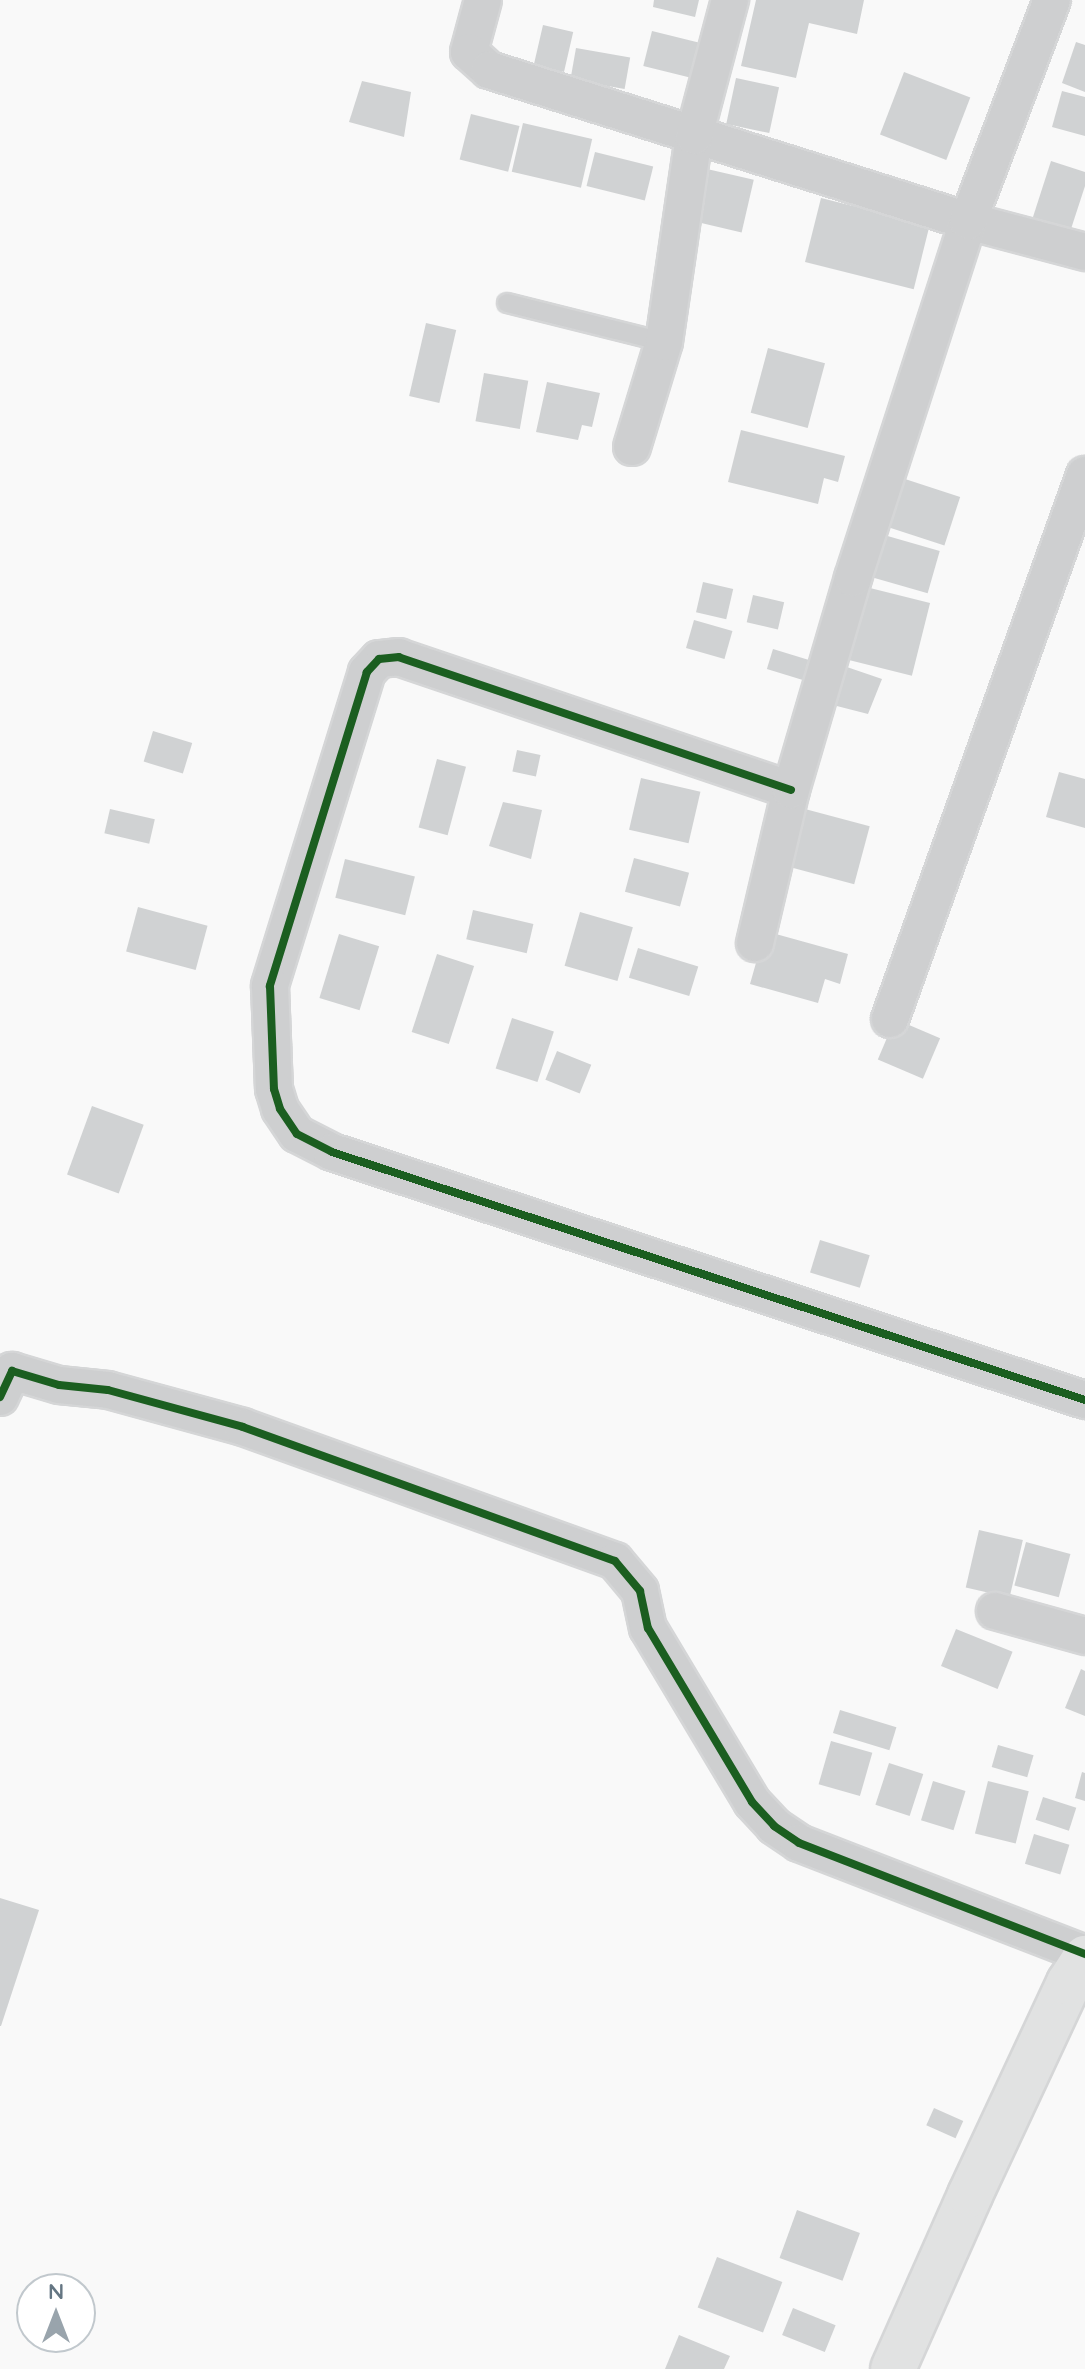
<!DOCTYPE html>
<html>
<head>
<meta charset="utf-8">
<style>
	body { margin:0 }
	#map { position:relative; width:1085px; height:2369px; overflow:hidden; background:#f9f9f9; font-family:Quicksand,sans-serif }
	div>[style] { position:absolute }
	.building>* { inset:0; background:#d0d2d3; transform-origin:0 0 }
	.roads { filter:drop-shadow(2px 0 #d5d6d7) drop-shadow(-2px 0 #d5d6d7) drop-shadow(0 2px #d5d6d7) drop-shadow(0 -2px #d5d6d7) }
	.lane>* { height:18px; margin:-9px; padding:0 9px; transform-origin:9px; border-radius:9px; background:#cecfd0 }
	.street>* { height:36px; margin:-18px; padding:0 18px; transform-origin:18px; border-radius:18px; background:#cecfd0 }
	.secondary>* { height:44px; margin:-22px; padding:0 22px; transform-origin:22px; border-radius:22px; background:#e1e2e2 }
	.cycleway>* { height:8px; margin:-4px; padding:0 4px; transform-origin:4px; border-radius:4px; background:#1b5e20 }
	span { translate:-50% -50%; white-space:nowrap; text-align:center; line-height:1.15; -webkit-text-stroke:8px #fff; paint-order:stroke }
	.north { position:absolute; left:16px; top:2273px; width:80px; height:80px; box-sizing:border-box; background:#fff; border:2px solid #c1c8cd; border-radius:50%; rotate:0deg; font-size:22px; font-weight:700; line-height:32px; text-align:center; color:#657683 }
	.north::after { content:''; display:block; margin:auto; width:28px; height:36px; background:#99a4ac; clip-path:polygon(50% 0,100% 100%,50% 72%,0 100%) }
</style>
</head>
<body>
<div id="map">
	<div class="building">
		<div style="clip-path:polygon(654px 0,699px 0,695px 17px,653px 7px)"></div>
		<div style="clip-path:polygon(756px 0,864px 0,857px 34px,809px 23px,796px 78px,741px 66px)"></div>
		<div style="left:543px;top:25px;width:31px;height:41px;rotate:13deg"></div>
		<div style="left:652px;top:31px;width:49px;height:36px;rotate:14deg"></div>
		<div style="clip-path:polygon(1076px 42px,1085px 45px,1085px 92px,1062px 83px)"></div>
		<div style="left:576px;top:48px;width:55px;height:32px;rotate:10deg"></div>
		<div style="left:904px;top:72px;width:71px;height:67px;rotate:21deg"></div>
		<div style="left:736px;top:78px;width:44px;height:47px;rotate:12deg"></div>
		<div style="clip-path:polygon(362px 81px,411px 92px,404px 137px,349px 122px)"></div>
		<div style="clip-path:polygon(1062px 91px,1085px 97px,1085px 136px,1052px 127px)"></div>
		<div style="left:471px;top:114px;width:50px;height:47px;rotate:14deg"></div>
		<div style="left:523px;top:123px;width:71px;height:50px;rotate:13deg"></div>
		<div style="left:595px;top:152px;width:60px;height:35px;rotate:14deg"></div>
		<div style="clip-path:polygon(1051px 161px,1085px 172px,1085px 186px,1070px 232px,1032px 220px)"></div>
		<div style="left:707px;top:169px;width:48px;height:54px;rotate:13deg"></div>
		<div style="left:821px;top:198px;width:112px;height:66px;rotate:14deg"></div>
		<div style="left:426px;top:323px;width:31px;height:75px;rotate:13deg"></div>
		<div style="left:768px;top:348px;width:59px;height:67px;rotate:15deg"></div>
		<div style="left:484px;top:373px;width:45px;height:49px;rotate:10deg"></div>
		<div style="clip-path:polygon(547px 382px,600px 393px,592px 427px,582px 425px,578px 440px,536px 432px)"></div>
		<div style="clip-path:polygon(741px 430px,845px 456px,838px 482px,824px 478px,818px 504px,728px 482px)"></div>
		<div style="left:905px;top:479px;width:58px;height:51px;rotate:18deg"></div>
		<div style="left:884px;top:535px;width:58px;height:44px;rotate:16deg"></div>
		<div style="left:703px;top:582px;width:31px;height:31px;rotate:13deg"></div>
		<div style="left:866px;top:587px;width:66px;height:75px;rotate:14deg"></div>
		<div style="left:753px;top:595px;width:32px;height:28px;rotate:13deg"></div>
		<div style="left:694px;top:620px;width:40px;height:29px;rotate:16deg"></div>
		<div style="left:773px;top:649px;width:41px;height:21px;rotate:17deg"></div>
		<div style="clip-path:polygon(841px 665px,882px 679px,868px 714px,829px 704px)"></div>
		<div style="left:153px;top:731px;width:41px;height:32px;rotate:17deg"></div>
		<div style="left:517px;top:750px;width:24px;height:22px;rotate:12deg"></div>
		<div style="left:437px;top:759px;width:30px;height:71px;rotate:15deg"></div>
		<div style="clip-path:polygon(1059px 772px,1085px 779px,1085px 828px,1046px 817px)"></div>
		<div style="left:641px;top:778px;width:61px;height:53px;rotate:13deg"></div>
		<div style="clip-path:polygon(503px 802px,542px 810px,531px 859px,489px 846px)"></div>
		<div style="left:110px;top:809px;width:46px;height:25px;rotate:13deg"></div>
		<div style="left:805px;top:809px;width:67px;height:60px;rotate:15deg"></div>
		<div style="left:634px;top:858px;width:57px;height:35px;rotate:15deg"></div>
		<div style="left:345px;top:859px;width:72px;height:40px;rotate:14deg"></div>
		<div style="left:138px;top:907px;width:72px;height:46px;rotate:15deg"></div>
		<div style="left:473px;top:910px;width:62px;height:30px;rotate:13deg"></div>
		<div style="left:580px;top:912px;width:55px;height:56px;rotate:16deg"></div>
		<div style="clip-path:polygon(765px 931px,848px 954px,840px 984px,825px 979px,818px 1003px,750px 984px)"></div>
		<div style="left:339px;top:934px;width:42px;height:67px;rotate:17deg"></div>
		<div style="left:638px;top:948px;width:63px;height:31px;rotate:17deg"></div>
		<div style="left:437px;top:954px;width:39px;height:82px;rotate:18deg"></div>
		<div style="left:512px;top:1018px;width:44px;height:53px;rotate:18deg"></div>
		<div style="left:895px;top:1019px;width:49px;height:44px;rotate:23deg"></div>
		<div style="left:557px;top:1051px;width:37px;height:31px;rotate:22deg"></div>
		<div style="left:92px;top:1106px;width:55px;height:73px;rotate:20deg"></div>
		<div style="left:820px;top:1240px;width:52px;height:34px;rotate:17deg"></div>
		<div style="left:979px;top:1530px;width:45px;height:59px;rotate:13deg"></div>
		<div style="left:1026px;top:1542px;width:46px;height:45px;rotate:15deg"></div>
		<div style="left:956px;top:1629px;width:61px;height:40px;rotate:22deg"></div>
		<div style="clip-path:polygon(1081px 1669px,1085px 1671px,1085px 1716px,1065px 1708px)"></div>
		<div style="left:840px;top:1710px;width:59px;height:24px;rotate:17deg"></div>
		<div style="left:831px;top:1741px;width:43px;height:45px;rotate:16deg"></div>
		<div style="left:998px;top:1745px;width:37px;height:23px;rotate:16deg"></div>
		<div style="left:889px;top:1763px;width:36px;height:44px;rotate:18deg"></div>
		<div style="clip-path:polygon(1082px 1772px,1085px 1773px,1085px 1801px,1075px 1798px)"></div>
		<div style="left:933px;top:1781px;width:34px;height:41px;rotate:17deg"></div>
		<div style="left:988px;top:1781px;width:42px;height:54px;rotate:14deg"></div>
		<div style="left:1043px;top:1797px;width:35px;height:24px;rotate:18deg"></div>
		<div style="left:1034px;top:1834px;width:37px;height:31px;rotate:17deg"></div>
		<div style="clip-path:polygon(0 1898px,39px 1910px,1px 2026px,0 2026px)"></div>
		<div style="left:934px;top:2108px;width:32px;height:19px;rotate:24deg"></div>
		<div style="left:797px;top:2210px;width:67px;height:51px;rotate:20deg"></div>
		<div style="left:717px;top:2257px;width:70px;height:54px;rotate:21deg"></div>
		<div style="left:793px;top:2308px;width:46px;height:29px;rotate:22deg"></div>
		<div style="clip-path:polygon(679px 2335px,730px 2356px,724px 2369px,665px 2369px)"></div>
	</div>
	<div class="roads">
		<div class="lane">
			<div style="left:507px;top:303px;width:162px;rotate:14deg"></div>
		</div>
		<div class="street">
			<div style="left:483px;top:0;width:54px;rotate:105.1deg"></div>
			<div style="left:469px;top:52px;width:27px;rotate:42deg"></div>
			<div style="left:489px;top:70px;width:502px;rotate:17.5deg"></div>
			<div style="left:968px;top:221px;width:121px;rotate:14.8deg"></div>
			<div style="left:632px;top:447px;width:110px;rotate:-73.1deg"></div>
			<div style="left:664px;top:342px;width:208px;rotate:-81.7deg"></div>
			<div style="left:694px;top:136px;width:141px;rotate:-75.2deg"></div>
			<div style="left:791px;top:790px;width:414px;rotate:-161.3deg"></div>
			<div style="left:399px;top:657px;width:20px;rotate:174deg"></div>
			<div style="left:379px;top:659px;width:18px;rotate:133deg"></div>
			<div style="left:367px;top:672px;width:329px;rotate:107.2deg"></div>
			<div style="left:270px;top:986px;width:103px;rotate:87.8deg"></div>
			<div style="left:274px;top:1089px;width:21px;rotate:73deg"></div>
			<div style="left:280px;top:1109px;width:30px;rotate:56deg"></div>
			<div style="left:297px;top:1134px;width:39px;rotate:27deg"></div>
			<div style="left:332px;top:1152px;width:793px;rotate:18.23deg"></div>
			<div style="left:755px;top:943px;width:157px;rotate:-76.8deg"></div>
			<div style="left:791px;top:790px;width:221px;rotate:-73.7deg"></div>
			<div style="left:853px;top:578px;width:375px;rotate:-72.1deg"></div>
			<div style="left:968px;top:221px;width:236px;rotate:-69.2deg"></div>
			<div style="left:890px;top:1019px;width:578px;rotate:-70.28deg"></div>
			<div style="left:0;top:1397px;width:29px;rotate:-65deg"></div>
			<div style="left:12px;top:1371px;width:49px;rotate:16.6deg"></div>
			<div style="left:59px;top:1385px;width:49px;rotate:5.8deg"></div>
			<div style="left:108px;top:1390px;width:140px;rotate:15.3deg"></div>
			<div style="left:243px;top:1427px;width:395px;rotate:19.8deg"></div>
			<div style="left:615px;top:1561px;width:39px;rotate:50deg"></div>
			<div style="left:640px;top:1591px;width:38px;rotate:78deg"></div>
			<div style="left:648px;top:1628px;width:203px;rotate:59.1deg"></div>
			<div style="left:752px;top:1802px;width:33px;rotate:47deg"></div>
			<div style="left:774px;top:1826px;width:30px;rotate:34deg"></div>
			<div style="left:799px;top:1843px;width:307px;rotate:21.2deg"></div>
			<div style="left:995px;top:1611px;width:93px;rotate:15.5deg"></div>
		</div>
		<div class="secondary">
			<div style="left:893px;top:2369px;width:190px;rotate:-66.1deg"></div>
			<div style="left:970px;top:2195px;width:234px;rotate:-65deg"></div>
			<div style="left:1069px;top:1983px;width:30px;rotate:-57deg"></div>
		</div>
	</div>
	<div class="cycleway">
		<div style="left:791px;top:790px;width:414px;rotate:-161.3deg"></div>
		<div style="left:399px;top:657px;width:20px;rotate:174deg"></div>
		<div style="left:379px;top:659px;width:18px;rotate:133deg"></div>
		<div style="left:367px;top:672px;width:329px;rotate:107.2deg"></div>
		<div style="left:270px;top:986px;width:103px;rotate:87.8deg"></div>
		<div style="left:274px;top:1089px;width:21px;rotate:73deg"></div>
		<div style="left:280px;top:1109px;width:30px;rotate:56deg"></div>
		<div style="left:297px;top:1134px;width:39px;rotate:27deg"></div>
		<div style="left:332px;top:1152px;width:793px;rotate:18.23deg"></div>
		<div style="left:0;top:1397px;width:29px;rotate:-65deg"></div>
		<div style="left:12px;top:1371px;width:49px;rotate:16.6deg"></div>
		<div style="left:59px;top:1385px;width:49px;rotate:5.8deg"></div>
		<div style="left:108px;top:1390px;width:140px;rotate:15.3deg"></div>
		<div style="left:243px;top:1427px;width:395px;rotate:19.8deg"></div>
		<div style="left:615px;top:1561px;width:39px;rotate:50deg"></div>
		<div style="left:640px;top:1591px;width:38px;rotate:78deg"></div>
		<div style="left:648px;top:1628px;width:203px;rotate:59.1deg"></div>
		<div style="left:752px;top:1802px;width:33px;rotate:47deg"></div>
		<div style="left:774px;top:1826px;width:30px;rotate:34deg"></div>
		<div style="left:799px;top:1843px;width:307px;rotate:21.2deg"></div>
	</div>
	<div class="north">N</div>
</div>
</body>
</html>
